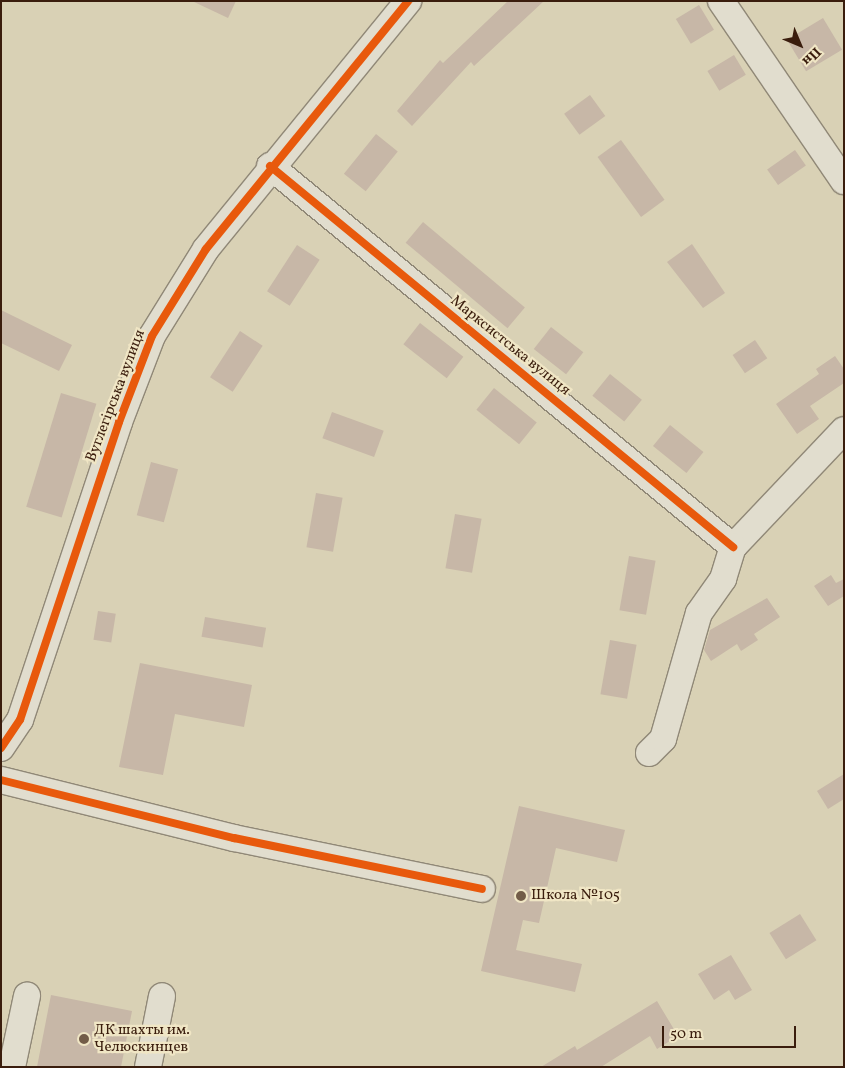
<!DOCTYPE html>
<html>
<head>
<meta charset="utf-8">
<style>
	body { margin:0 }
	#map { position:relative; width:845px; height:1068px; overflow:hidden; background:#d9d1b5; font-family:Vollkorn,serif }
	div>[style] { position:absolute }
	.building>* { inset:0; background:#c7b7a7; transform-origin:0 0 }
	.roads { filter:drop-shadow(1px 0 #908877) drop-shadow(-1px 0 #908877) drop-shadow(0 1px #908877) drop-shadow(0 -1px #908877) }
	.minor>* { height:26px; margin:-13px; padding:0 13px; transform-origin:13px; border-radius:13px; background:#e1ddce }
	.cycleway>* { height:8px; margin:-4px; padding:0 4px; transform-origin:4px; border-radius:4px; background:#e8590c }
	.dots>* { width:14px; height:14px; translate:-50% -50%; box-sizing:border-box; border:2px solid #f0e6c5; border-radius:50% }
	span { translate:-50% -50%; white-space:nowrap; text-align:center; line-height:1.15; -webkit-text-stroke:4.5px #f0e6c5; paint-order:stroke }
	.street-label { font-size:15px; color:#3a1d0d }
	.poi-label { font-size:15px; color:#3a1d0d }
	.left { translate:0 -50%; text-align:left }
	.frame { position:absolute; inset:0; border:2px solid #3a1d0d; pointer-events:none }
	.north { position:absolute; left:775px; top:20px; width:50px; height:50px; -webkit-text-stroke:4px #f0e6c5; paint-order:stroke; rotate:135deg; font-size:14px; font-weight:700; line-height:20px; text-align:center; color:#3a1d0d }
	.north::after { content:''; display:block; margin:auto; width:18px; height:22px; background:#3a1d0d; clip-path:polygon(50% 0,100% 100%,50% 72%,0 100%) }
	.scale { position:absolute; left:662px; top:1026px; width:134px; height:22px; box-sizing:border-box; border:2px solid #3a1d0d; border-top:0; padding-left:6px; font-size:15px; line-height:18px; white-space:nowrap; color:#3a1d0d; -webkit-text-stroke:4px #f0e6c5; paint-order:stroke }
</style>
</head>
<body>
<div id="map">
	<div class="building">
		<div style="clip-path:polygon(192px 1px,236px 1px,228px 18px)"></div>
		<div style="clip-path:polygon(508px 1px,544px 1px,474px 66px,471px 62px,412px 126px,397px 111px,440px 60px,443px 63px)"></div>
		<div style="left:699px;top:5px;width:29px;height:27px;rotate:59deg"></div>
		<div style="left:823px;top:18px;width:37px;height:42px;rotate:59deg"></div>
		<div style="left:734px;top:55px;width:23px;height:31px;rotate:59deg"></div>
		<div style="left:590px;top:95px;width:26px;height:32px;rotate:54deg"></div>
		<div style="left:376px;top:134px;width:28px;height:51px;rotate:39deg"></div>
		<div style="left:621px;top:140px;width:74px;height:29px;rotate:54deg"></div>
		<div style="left:795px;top:150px;width:19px;height:34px;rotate:55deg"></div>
		<div style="left:423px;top:222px;width:133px;height:27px;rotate:40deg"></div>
		<div style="clip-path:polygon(692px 244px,725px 293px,703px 308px,667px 262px)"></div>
		<div style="left:297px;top:245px;width:27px;height:55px;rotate:33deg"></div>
		<div style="clip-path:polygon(1px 310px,72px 345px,59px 371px,1px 343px)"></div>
		<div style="left:420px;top:323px;width:55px;height:27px;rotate:38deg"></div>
		<div style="left:551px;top:327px;width:41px;height:28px;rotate:38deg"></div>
		<div style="left:240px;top:331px;width:27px;height:55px;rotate:33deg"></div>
		<div style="left:755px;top:340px;width:22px;height:27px;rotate:56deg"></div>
		<div style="clip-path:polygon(835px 356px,844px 369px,844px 383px,810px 406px,819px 419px,797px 434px,776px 404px,819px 374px,816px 369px)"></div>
		<div style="left:610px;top:374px;width:41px;height:28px;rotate:39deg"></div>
		<div style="left:494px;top:388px;width:55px;height:28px;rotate:39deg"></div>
		<div style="left:61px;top:393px;width:37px;height:119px;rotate:17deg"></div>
		<div style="left:332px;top:412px;width:55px;height:28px;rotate:20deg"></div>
		<div style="left:670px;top:425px;width:43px;height:27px;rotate:39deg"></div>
		<div style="left:151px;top:462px;width:28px;height:55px;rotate:15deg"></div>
		<div style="left:316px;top:493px;width:27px;height:55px;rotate:10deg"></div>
		<div style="left:455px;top:514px;width:27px;height:55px;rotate:10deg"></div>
		<div style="left:629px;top:556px;width:27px;height:55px;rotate:10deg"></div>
		<div style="clip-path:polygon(831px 575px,836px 583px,844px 579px,844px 596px,828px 606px,814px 586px)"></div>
		<div style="clip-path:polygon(767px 598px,780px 617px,754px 634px,758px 640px,741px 651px,737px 644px,711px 661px,704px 650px,710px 630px)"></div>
		<div style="left:98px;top:611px;width:18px;height:29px;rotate:9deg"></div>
		<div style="left:205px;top:617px;width:62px;height:20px;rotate:10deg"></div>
		<div style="left:610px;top:640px;width:27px;height:55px;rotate:10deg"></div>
		<div style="clip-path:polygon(140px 663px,252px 685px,244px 727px,175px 714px,163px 775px,119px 767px)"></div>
		<div style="clip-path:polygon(844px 774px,844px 799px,828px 809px,817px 791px)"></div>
		<div style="clip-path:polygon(519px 806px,625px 830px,617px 862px,556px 848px,539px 923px,523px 920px,516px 950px,582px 964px,575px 992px,481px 971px)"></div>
		<div style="left:800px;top:914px;width:31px;height:36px;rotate:58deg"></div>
		<div style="clip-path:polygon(731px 955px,752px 990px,735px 1000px,729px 990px,714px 1000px,698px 974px)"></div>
		<div style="clip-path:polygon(51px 995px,132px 1011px,121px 1067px,37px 1067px)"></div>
		<div style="clip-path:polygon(657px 1001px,678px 1036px,657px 1049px,650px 1036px,601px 1067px,541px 1067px,575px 1046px,577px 1050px)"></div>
	</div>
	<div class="roads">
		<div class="minor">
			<div style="left:721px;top:1px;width:218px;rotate:55.7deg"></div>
			<div style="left:270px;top:166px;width:600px;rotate:39.45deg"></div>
			<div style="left:733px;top:547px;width:161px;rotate:-46.5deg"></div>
			<div style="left:1px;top:748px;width:34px;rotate:-56deg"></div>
			<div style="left:20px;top:720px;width:314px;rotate:-71.6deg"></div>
			<div style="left:119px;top:422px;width:92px;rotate:-69deg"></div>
			<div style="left:152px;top:336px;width:102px;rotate:-58.2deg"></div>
			<div style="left:206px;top:249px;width:320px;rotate:-50.8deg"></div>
			<div style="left:649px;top:753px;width:20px;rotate:-45deg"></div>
			<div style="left:663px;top:739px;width:131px;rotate:-74.1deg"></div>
			<div style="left:699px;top:613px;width:42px;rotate:-54.8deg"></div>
			<div style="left:723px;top:579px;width:34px;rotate:-73deg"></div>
			<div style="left:1px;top:780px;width:240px;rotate:14deg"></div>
			<div style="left:234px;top:838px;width:253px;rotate:11.6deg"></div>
			<div style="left:12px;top:1067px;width:73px;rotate:-78.1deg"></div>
			<div style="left:148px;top:1067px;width:72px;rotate:-78.8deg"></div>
		</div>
	</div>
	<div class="cycleway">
		<div style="left:270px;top:166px;width:600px;rotate:39.45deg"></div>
		<div style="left:1px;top:748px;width:34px;rotate:-56deg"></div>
		<div style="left:20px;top:720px;width:314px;rotate:-71.6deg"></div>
		<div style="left:119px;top:422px;width:92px;rotate:-69deg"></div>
		<div style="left:152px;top:336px;width:102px;rotate:-58.2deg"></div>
		<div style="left:206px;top:249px;width:320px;rotate:-50.8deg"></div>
		<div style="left:1px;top:780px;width:240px;rotate:14deg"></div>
		<div style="left:234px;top:838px;width:253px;rotate:11.6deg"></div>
	</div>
	<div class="dots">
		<div style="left:521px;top:896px;background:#725c48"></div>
		<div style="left:84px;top:1039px;background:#725c48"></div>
	</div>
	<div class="street-label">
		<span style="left:510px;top:346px;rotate:39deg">Марксистська вулиця</span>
		<span style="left:116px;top:396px;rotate:-69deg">Вуглегірська вулиця</span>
	</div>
	<div class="poi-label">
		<span class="left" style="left:531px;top:896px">Школа №105</span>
		<span class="left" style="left:94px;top:1039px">ДК шахты им.<br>Челюскинцев</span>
	</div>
	<div class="frame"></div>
	<div class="north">Пн</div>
	<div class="scale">50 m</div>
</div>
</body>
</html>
